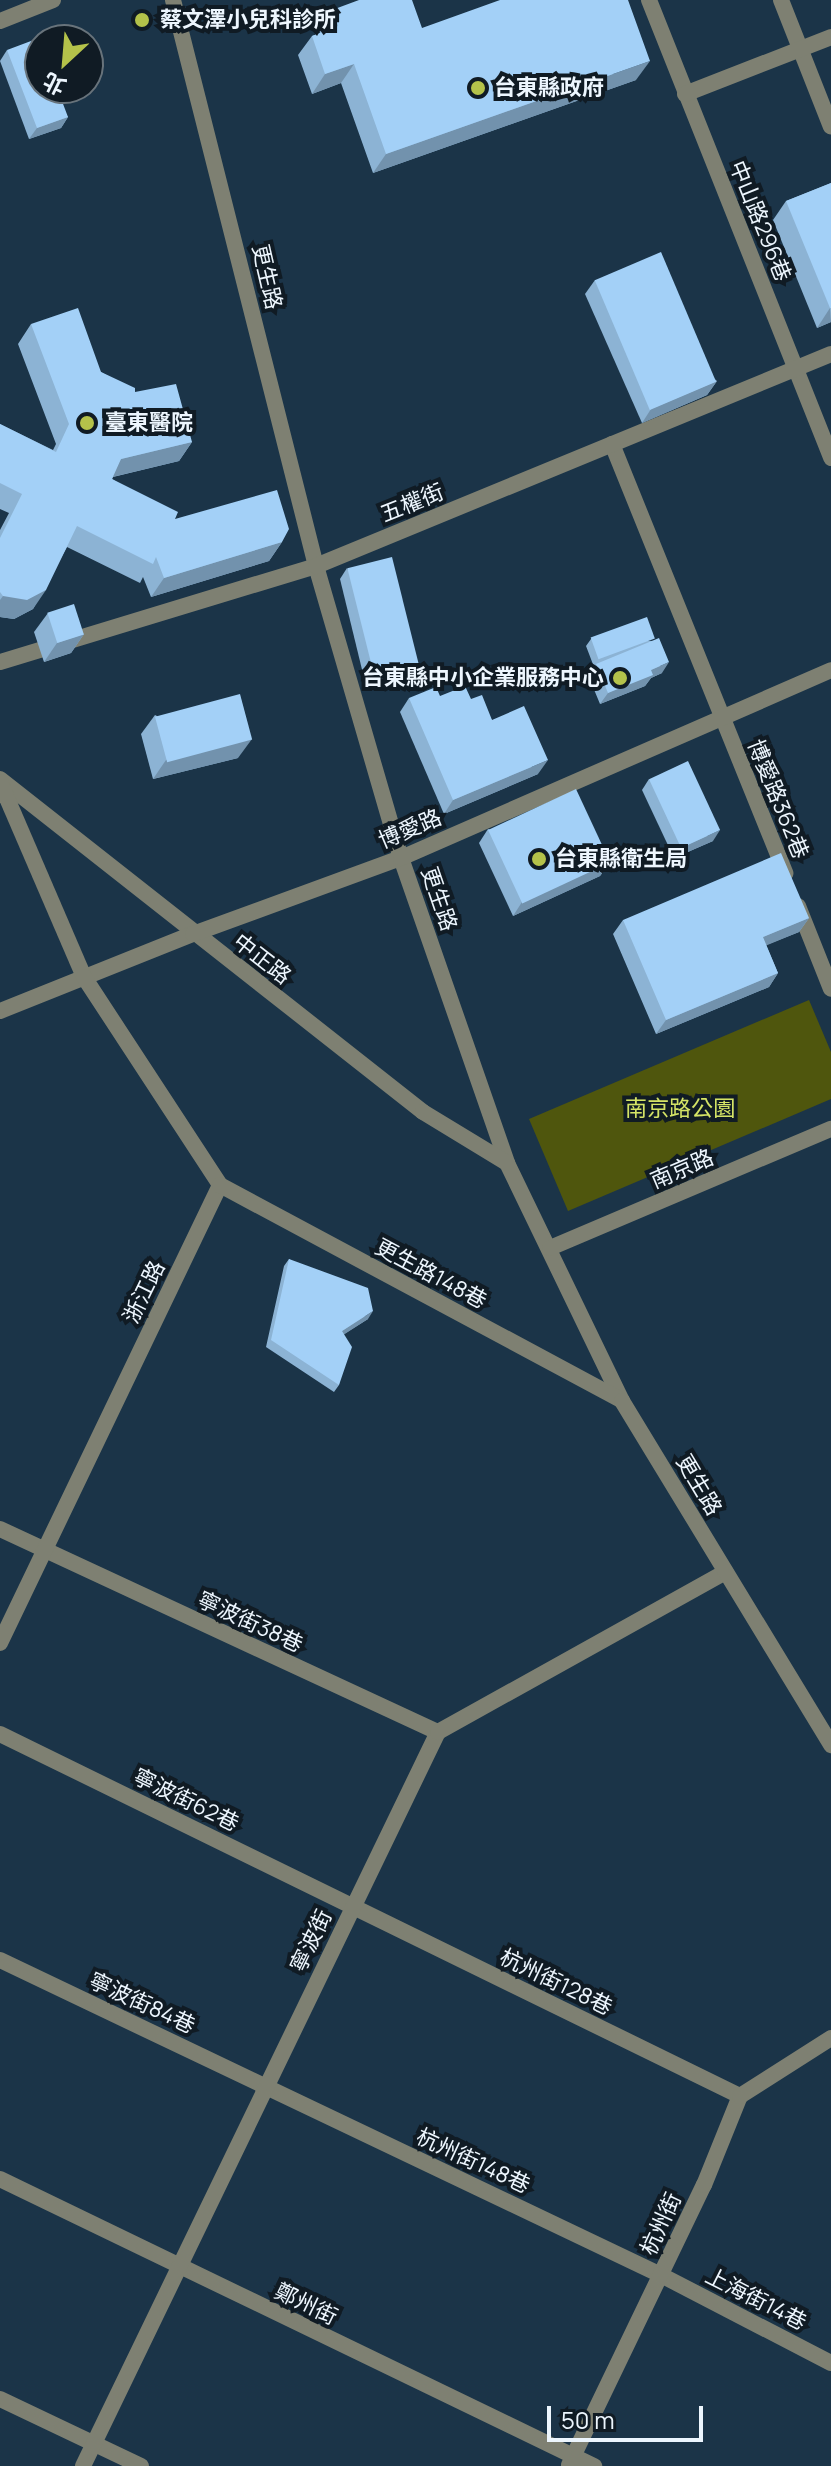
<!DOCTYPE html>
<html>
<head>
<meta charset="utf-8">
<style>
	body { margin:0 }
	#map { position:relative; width:831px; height:2466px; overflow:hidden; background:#1b3448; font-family:Manrope,"Noto Sans TC",sans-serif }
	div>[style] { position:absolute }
	.green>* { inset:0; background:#4f560d }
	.minor>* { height:16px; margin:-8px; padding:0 8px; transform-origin:8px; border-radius:8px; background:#7e8072 }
	.tertiary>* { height:16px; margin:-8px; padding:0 8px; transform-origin:8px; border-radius:8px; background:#7e8072 }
	.wall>* { inset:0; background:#8cb3d4 }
	.shaded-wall>* { inset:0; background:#7292ad }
	.building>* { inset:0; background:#a3d0f7; transform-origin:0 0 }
	.dots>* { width:22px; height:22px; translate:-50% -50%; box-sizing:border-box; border:4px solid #101b24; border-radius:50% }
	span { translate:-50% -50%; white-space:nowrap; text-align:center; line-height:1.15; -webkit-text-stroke:8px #101b24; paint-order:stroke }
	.poi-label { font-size:22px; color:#edf6fe; font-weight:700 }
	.left { translate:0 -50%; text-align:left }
	.right { translate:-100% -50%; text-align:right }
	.street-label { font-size:22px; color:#edf6fe }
	.park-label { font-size:22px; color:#d5e466 }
	.north { position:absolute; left:24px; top:24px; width:80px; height:80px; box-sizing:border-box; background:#101b24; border:2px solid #68737b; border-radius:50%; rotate:206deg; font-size:22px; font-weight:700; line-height:32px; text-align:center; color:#edf6fe }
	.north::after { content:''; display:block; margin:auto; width:28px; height:36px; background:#b4c24a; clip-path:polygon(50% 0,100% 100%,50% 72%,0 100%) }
	.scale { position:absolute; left:547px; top:2406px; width:156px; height:36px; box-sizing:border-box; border:4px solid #edf6fe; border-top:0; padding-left:10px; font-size:24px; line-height:28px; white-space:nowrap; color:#edf6fe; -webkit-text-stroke:6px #101b24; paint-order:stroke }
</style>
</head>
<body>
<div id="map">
	<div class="green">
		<div style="clip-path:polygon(809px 1000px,831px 1052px,831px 1099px,568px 1211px,529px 1119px)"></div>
	</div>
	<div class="minor">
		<div style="left:173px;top:0;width:584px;rotate:75.82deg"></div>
		<div style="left:316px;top:566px;width:304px;rotate:73.8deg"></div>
		<div style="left:401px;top:858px;width:323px;rotate:70.8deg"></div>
		<div style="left:507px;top:1163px;width:264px;rotate:64.2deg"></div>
		<div style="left:649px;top:0;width:493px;rotate:68.3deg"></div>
		<div style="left:781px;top:0;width:136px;rotate:68.5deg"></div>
		<div style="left:0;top:21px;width:57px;rotate:-21.6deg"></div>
		<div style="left:685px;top:94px;width:157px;rotate:-21.3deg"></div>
		<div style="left:612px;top:444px;width:463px;rotate:68deg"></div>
		<div style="left:0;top:662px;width:330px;rotate:-16.9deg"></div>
		<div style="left:316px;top:566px;width:557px;rotate:-22.37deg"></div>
		<div style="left:0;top:779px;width:538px;rotate:38.21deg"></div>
		<div style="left:423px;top:1112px;width:98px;rotate:31.3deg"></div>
		<div style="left:798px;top:906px;width:89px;rotate:68.3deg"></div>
		<div style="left:0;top:1011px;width:208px;rotate:-21.8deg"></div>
		<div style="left:193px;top:934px;width:221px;rotate:-20.1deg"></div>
		<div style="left:401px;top:858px;width:469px;rotate:-23.6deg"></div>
		<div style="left:550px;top:1248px;width:305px;rotate:-23deg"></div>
		<div style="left:0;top:1529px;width:483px;rotate:24.9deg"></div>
		<div style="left:0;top:1643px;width:508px;rotate:-64.34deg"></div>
		<div style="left:0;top:1734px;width:824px;rotate:26.07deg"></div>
		<div style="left:0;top:1960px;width:732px;rotate:25.48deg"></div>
		<div style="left:661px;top:2275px;width:191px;rotate:27.4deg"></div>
		<div style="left:0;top:2179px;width:660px;rotate:25.79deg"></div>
		<div style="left:0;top:2399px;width:156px;rotate:25.4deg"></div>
		<div style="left:569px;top:2465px;width:311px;rotate:-64.3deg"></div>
		<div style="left:704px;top:2185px;width:96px;rotate:-68deg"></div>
		<div style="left:740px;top:2096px;width:108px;rotate:-32.5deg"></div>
		<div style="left:83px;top:2466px;width:815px;rotate:-64.19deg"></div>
		<div style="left:438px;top:1732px;width:329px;rotate:-29.1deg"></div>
	</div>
	<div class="tertiary">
		<div style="left:0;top:782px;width:212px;rotate:66.7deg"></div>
		<div style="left:84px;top:977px;width:249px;rotate:56.8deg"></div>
		<div style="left:220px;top:1185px;width:456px;rotate:28.2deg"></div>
		<div style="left:622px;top:1401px;width:403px;rotate:58.7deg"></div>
	</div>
	<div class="wall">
		<div style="clip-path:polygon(332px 10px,422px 28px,636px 80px,373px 173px,341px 83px,312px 94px,298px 55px,312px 36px,320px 33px,319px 29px)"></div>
		<div style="clip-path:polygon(7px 50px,68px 117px,61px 128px,29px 139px,0 61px)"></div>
		<div style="clip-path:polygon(831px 183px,831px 322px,817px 328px,773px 220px,786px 201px)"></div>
		<div style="clip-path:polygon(595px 280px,717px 381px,707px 395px,642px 423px,585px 294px)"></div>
		<div style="clip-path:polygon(31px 324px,101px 372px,135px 392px,192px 442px,179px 461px,113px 477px,112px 479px,175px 519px,282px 542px,269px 561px,151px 597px,143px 577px,140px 583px,67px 547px,33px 609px,14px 619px,0 617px,0 530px,9px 513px,0 509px,0 424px,53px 450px,56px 444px,18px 344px)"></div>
		<div style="clip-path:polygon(347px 568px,411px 675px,366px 686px,340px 579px)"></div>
		<div style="clip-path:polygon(48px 613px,84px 634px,71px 653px,44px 662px,34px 632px)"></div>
		<div style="clip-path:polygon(591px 639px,654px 641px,662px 673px,651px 678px,645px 686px,600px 704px,588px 675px,594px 667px,586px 646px)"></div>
		<div style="clip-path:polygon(409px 698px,471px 699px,492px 720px,538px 774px,444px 814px,400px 712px)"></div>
		<div style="clip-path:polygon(155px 715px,238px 758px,153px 779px,141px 734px)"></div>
		<div style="clip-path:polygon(649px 779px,713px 841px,674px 858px,642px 790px)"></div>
		<div style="clip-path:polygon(488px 829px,610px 862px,600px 876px,513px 916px,479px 843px)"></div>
		<div style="clip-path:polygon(809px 918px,799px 932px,766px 945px,778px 973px,769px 987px,656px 1034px,613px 934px,623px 920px)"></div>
		<div style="clip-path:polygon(289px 1259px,368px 1319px,344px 1334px,339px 1385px,334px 1392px,266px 1347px,284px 1266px)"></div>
	</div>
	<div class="shaded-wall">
		<div style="clip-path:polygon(650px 61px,636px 80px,373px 173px,386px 154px)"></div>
		<div style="clip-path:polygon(354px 64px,341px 83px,312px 94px,325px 74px)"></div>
		<div style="clip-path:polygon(68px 117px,61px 128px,29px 139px,37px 128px)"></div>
		<div style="clip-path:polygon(830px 308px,831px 322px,817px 328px)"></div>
		<div style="clip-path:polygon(717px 381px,707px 395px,642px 423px,651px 409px)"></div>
		<div style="clip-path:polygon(192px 442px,179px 461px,108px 478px,121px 459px)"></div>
		<div style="clip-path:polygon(282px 542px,269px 561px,151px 597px,164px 578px)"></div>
		<div style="clip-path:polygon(46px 590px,33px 609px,14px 619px,0 617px,0 600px,3px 596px)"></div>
		<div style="clip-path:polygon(84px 634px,71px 653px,44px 662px,57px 643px)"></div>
		<div style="clip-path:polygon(669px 662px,662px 673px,651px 678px,645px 686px,600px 704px,608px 693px,651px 670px)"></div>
		<div style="clip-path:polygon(419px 664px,411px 675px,366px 686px,374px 675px)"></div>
		<div style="clip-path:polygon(252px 739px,238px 758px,153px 779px,166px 760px)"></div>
		<div style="clip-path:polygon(548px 760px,538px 774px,444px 814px,453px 800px)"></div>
		<div style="clip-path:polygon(720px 830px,713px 841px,674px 858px,681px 848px)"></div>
		<div style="clip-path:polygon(610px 862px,600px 876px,513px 916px,522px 902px)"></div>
		<div style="clip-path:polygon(809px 918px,799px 932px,753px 951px,763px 937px)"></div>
		<div style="clip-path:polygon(778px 973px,769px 987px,656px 1034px,666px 1020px)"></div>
		<div style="clip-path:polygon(373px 1311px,368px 1319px,337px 1339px,342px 1331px)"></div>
	</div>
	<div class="building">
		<div style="clip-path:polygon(359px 0,412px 0,422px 28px,500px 0,628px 0,650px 61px,386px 154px,354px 64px,325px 74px,312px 36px,338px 26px,332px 10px)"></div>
		<div style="clip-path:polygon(39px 38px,40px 42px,40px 88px,57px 88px,68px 117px,37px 128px,7px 50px)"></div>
		<div style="clip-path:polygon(831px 183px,831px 308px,830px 308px,786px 201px)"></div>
		<div style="left:661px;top:252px;width:141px;height:72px;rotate:67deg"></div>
		<div style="clip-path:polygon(78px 308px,101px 372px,135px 388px,135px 392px,176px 384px,192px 442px,121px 459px,112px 479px,178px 512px,175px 519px,277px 490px,289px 529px,282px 542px,164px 578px,156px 557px,153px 564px,77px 526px,46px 590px,27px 600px,3px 596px,0 592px,0 538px,22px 494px,0 483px,0 424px,56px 452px,69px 424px,31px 324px)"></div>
		<div style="left:392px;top:557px;width:110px;height:46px;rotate:76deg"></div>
		<div style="left:74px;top:604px;width:32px;height:28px;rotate:72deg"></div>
		<div style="left:647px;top:617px;width:23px;height:60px;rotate:70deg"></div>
		<div style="clip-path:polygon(659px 638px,669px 662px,651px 670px,653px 675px,608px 693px,596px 664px)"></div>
		<div style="clip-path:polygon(465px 686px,471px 699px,482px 695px,492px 720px,524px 706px,548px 760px,453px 800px,409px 698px,436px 687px,440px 696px)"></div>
		<div style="left:240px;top:694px;width:47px;height:88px;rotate:75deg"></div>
		<div style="left:688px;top:761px;width:76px;height:43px;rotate:65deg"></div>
		<div style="left:576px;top:789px;width:81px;height:97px;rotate:65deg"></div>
		<div style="clip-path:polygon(781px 853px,809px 918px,763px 937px,778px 973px,666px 1020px,623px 920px)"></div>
		<div style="clip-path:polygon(289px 1259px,368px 1288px,373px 1311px,342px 1331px,352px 1347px,339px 1385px,271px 1340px)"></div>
	</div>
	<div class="dots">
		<div style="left:142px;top:20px;background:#b4c24a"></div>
		<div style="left:478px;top:88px;background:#b4c24a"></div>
		<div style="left:87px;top:423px;background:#b4c24a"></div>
		<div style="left:620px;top:678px;background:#b4c24a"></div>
		<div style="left:539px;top:859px;background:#b4c24a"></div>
	</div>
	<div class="poi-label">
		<span class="left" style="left:160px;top:20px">蔡文澤小兒科診所</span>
		<span class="left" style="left:494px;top:88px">台東縣政府</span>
		<span class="left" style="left:105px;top:423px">臺東醫院</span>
		<span class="right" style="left:604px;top:678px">台東縣中小企業服務中心</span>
		<span class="left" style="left:555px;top:859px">台東縣衛生局</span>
	</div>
	<div class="street-label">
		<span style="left:760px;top:221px;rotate:68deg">中山路296巷</span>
		<span style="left:267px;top:277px;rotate:77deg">更生路</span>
		<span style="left:412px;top:503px;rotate:-22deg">五權街</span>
		<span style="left:778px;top:799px;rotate:68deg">博愛路362巷</span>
		<span style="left:410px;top:829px;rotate:-23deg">博愛路</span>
		<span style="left:439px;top:899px;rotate:71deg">更生路</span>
		<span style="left:262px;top:959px;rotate:38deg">中正路</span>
		<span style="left:682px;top:1169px;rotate:-23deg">南京路</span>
		<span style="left:431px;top:1274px;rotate:28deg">更生路148巷</span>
		<span style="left:144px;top:1292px;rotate:-64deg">浙江路</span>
		<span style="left:699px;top:1485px;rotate:59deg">更生路</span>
		<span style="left:250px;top:1622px;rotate:25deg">寧波街38巷</span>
		<span style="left:186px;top:1800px;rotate:26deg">寧波街62巷</span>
		<span style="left:311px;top:1941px;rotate:-64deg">寧波街</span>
		<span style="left:556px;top:1982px;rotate:26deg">杭州街128巷</span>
		<span style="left:142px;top:2003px;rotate:25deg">寧波街84巷</span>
		<span style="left:473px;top:2161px;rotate:25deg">杭州街148巷</span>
		<span style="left:661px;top:2224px;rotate:-65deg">杭州街</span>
		<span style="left:756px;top:2299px;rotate:27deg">上海街14巷</span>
		<span style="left:306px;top:2304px;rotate:26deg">鄭州街</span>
	</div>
	<div class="park-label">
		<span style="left:680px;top:1109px">南京路公園</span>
	</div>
	<div class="north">北</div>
	<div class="scale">50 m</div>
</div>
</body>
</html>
